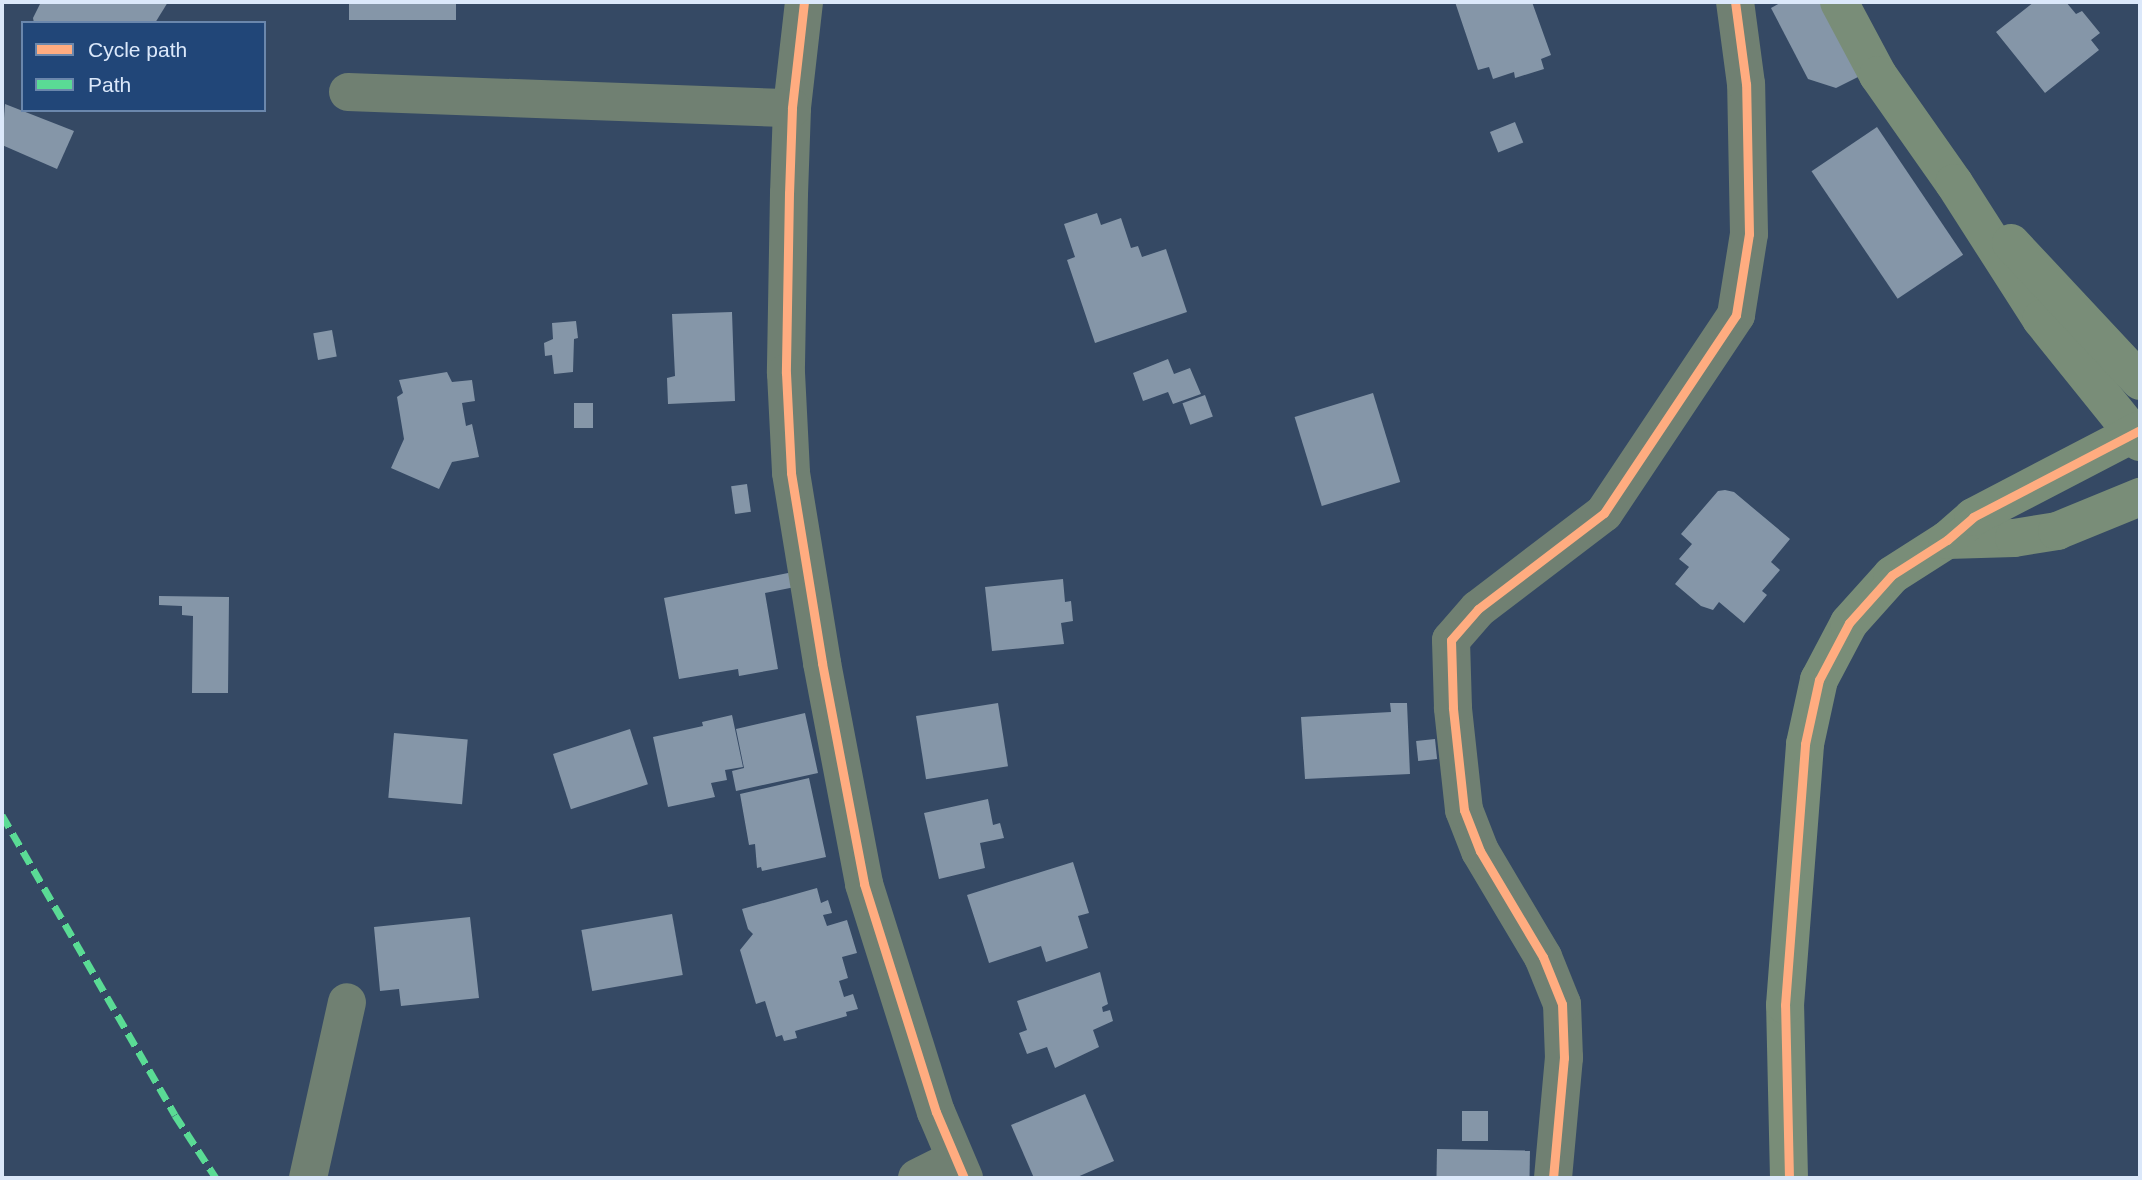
<!DOCTYPE html>
<html>
<head>
<meta charset="utf-8">
<style>
	body { margin:0 }
	#map { position:relative; width:2142px; height:1180px; overflow:hidden; background:#354964; font-family:Helvetica,sans-serif }
	div>[style] { position:absolute }
	.building>* { inset:0; background:#8596a8; transform-origin:0 0 }
	.street>* { height:38px; margin:-19px; padding:0 19px; transform-origin:19px; border-radius:19px; background:#708072 }
	.secondary>* { height:38px; margin:-19px; padding:0 19px; transform-origin:19px; border-radius:19px; background:#798d78 }
	.quiet>* { height:7px; margin-top:-3.5px; transform-origin:0; background:repeating-linear-gradient(90deg,#5adb95 0 14px,transparent 0 21px) }
	.cycleway>* { height:9px; margin:-4.5px; padding:0 4.5px; transform-origin:4.5px; border-radius:4.5px; background:#ffac80 }
	span { translate:-50% -50%; white-space:nowrap; text-align:center; line-height:1.15; -webkit-text-stroke:7px #214678; paint-order:stroke }
	.frame { position:absolute; inset:0; border:4px solid #dbe8fa; pointer-events:none }
	.legend { position:absolute; left:21px; top:21px; width:245px; height:91px; box-sizing:border-box; background:#214678; border:2px solid #6b87ac; margin:0; padding:9px 12px; list-style:none; font-size:21px; color:#dbe8fa }
	.legend li { display:flex; align-items:center; gap:14px; height:35px }
	.legend b { width:35px; border:2px solid #6b87ac }
</style>
</head>
<body>
<div id="map">
	<div class="building">
		<div style="clip-path:polygon(41px 2px,168px 2px,155px 23px,34px 23px,33px 18px)"></div>
		<div style="left:349px;top:2px;width:107px;height:18px"></div>
		<div style="clip-path:polygon(1455px 2px,1532px 2px,1551px 55px,1541px 59px,1544px 69px,1515px 78px,1514px 72px,1493px 79px,1489px 67px,1478px 70px)"></div>
		<div style="clip-path:polygon(1782px 2px,1821px 2px,1860px 76px,1836px 88px,1808px 79px,1771px 8px)"></div>
		<div style="clip-path:polygon(2034px 2px,2066px 2px,2076px 14px,2082px 11px,2100px 33px,2091px 40px,2099px 50px,2045px 93px,1996px 32px)"></div>
		<div style="clip-path:polygon(5px 104px,74px 131px,57px 169px,2px 145px)"></div>
		<div style="left:1515px;top:122px;width:22px;height:27px;rotate:68deg"></div>
		<div style="left:1877px;top:127px;width:154px;height:79px;rotate:56deg"></div>
		<div style="clip-path:polygon(1097px 213px,1101px 225px,1121px 218px,1131px 248px,1138px 246px,1142px 257px,1166px 249px,1187px 312px,1095px 343px,1067px 260px,1075px 257px,1064px 224px)"></div>
		<div style="clip-path:polygon(732px 312px,735px 401px,668px 404px,667px 378px,675px 376px,672px 314px)"></div>
		<div style="clip-path:polygon(576px 321px,578px 338px,574px 339px,573px 372px,554px 374px,552px 355px,545px 356px,544px 343px,553px 339px,552px 323px)"></div>
		<div style="left:332px;top:330px;width:27px;height:19px;rotate:80deg"></div>
		<div style="clip-path:polygon(1168px 359px,1174px 374px,1190px 368px,1201px 394px,1173px 404px,1168px 392px,1143px 401px,1133px 373px)"></div>
		<div style="clip-path:polygon(447px 372px,452px 382px,472px 380px,475px 401px,462px 403px,466px 426px,472px 424px,479px 457px,452px 462px,439px 489px,391px 468px,404px 439px,397px 397px,403px 393px,399px 380px)"></div>
		<div style="left:1373px;top:393px;width:93px;height:82px;rotate:73deg"></div>
		<div style="left:1205px;top:395px;width:23px;height:24px;rotate:70deg"></div>
		<div style="left:574px;top:403px;width:19px;height:25px"></div>
		<div style="left:747px;top:484px;width:28px;height:16px;rotate:82deg"></div>
		<div style="clip-path:polygon(1725px 490px,1734px 492px,1790px 539px,1771px 562px,1780px 570px,1762px 591px,1767px 595px,1744px 623px,1719px 602px,1713px 610px,1701px 606px,1675px 584px,1689px 567px,1679px 559px,1692px 544px,1681px 534px,1718px 491px)"></div>
		<div style="clip-path:polygon(793px 572px,795px 587px,765px 593px,778px 669px,739px 676px,738px 669px,679px 679px,664px 598px)"></div>
		<div style="clip-path:polygon(1063px 579px,1065px 602px,1071px 601px,1073px 621px,1061px 623px,1064px 644px,992px 651px,985px 587px)"></div>
		<div style="clip-path:polygon(159px 596px,229px 597px,228px 693px,192px 693px,193px 616px,182px 615px,182px 606px,159px 605px)"></div>
		<div style="left:998px;top:703px;width:64px;height:83px;rotate:81deg"></div>
		<div style="clip-path:polygon(1390px 703px,1407px 703px,1410px 774px,1305px 779px,1301px 717px,1391px 712px)"></div>
		<div style="clip-path:polygon(805px 713px,818px 773px,736px 791px,732px 771px,744px 768px,736px 729px)"></div>
		<div style="clip-path:polygon(732px 715px,743px 767px,725px 770px,727px 780px,711px 783px,715px 797px,668px 807px,653px 737px,703px 726px,702px 722px)"></div>
		<div style="left:630px;top:729px;width:58px;height:81px;rotate:72deg"></div>
		<div style="left:394px;top:733px;width:74px;height:65px;rotate:5deg"></div>
		<div style="left:1435px;top:739px;width:20px;height:19px;rotate:84deg"></div>
		<div style="clip-path:polygon(809px 778px,826px 857px,762px 871px,761px 867px,757px 868px,755px 844px,749px 845px,740px 794px)"></div>
		<div style="clip-path:polygon(988px 799px,993px 825px,1000px 823px,1004px 838px,980px 843px,985px 868px,939px 879px,924px 813px)"></div>
		<div style="clip-path:polygon(1073px 862px,1089px 913px,1078px 916px,1088px 948px,1046px 962px,1041px 946px,989px 963px,967px 895px)"></div>
		<div style="clip-path:polygon(817px 888px,821px 903px,828px 900px,832px 913px,823px 915px,827px 926px,847px 920px,857px 953px,842px 957px,848px 978px,839px 981px,844px 997px,853px 994px,858px 1009px,846px 1012px,847px 1016px,795px 1031px,797px 1038px,784px 1041px,782px 1035px,776px 1037px,765px 1001px,756px 1004px,740px 950px,753px 934px,748px 929px,742px 909px)"></div>
		<div style="left:672px;top:914px;width:62px;height:92px;rotate:80deg"></div>
		<div style="clip-path:polygon(470px 917px,479px 998px,401px 1006px,399px 989px,380px 991px,374px 927px)"></div>
		<div style="clip-path:polygon(1100px 972px,1108px 1004px,1102px 1007px,1103px 1012px,1110px 1010px,1113px 1021px,1093px 1030px,1099px 1047px,1055px 1068px,1047px 1047px,1027px 1054px,1019px 1033px,1027px 1030px,1017px 1001px)"></div>
		<div style="clip-path:polygon(1085px 1094px,1114px 1161px,1075px 1178px,1034px 1178px,1011px 1125px)"></div>
		<div style="left:1462px;top:1111px;width:26px;height:30px"></div>
		<div style="left:1437px;top:1149px;width:93px;height:29px;rotate:1deg"></div>
	</div>
	<div class="street">
		<div style="left:804px;top:2px;width:107px;rotate:96.5deg"></div>
		<div style="left:792px;top:108px;width:85px;rotate:92deg"></div>
		<div style="left:789px;top:193px;width:180px;rotate:91deg"></div>
		<div style="left:786px;top:373px;width:100px;rotate:87.1deg"></div>
		<div style="left:791px;top:473px;width:193px;rotate:80.7deg"></div>
		<div style="left:822px;top:663px;width:225px;rotate:79.2deg"></div>
		<div style="left:864px;top:884px;width:239px;rotate:72.5deg"></div>
		<div style="left:936px;top:1112px;width:72px;rotate:67deg"></div>
		<div style="left:348px;top:92px;width:444px;rotate:2.1deg"></div>
		<div style="left:308px;top:1178px;width:180px;rotate:-77.5deg"></div>
		<div style="left:917px;top:1178px;width:42px;rotate:-26.6deg"></div>
		<div style="left:1553px;top:1178px;width:121px;rotate:-84.8deg"></div>
		<div style="left:1564px;top:1058px;width:54px;rotate:-92.1deg"></div>
		<div style="left:1562px;top:1004px;width:51px;rotate:-112deg"></div>
		<div style="left:1543px;top:957px;width:123px;rotate:-120.7deg"></div>
		<div style="left:1480px;top:851px;width:44px;rotate:-111.3deg"></div>
		<div style="left:1464px;top:810px;width:103px;rotate:-96.2deg"></div>
		<div style="left:1453px;top:708px;width:68px;rotate:-91.7deg"></div>
		<div style="left:1451px;top:640px;width:41px;rotate:-48.9deg"></div>
		<div style="left:1478px;top:609px;width:158px;rotate:-37.3deg"></div>
		<div style="left:1604px;top:513px;width:238px;rotate:-56.3deg"></div>
		<div style="left:1736px;top:315px;width:82px;rotate:-80.9deg"></div>
		<div style="left:1749px;top:234px;width:150px;rotate:-91.1deg"></div>
		<div style="left:1746px;top:84px;width:83px;rotate:-97.6deg"></div>
	</div>
	<div class="secondary">
		<div style="left:1839px;top:2px;width:83px;rotate:61.9deg"></div>
		<div style="left:1878px;top:75px;width:132px;rotate:54.9deg"></div>
		<div style="left:1954px;top:183px;width:161px;rotate:57.4deg"></div>
		<div style="left:2041px;top:319px;width:158px;rotate:51.2deg"></div>
		<div style="left:2011px;top:243px;width:189px;rotate:46.9deg"></div>
		<div style="left:1947px;top:540px;width:67px;rotate:-1.7deg"></div>
		<div style="left:2014px;top:538px;width:44px;rotate:-9.2deg"></div>
		<div style="left:2057px;top:531px;width:90px;rotate:-22.3deg"></div>
		<div style="left:1789px;top:1178px;width:173px;rotate:-91.3deg"></div>
		<div style="left:1785px;top:1005px;width:262px;rotate:-85.6deg"></div>
		<div style="left:1805px;top:744px;width:66px;rotate:-77.7deg"></div>
		<div style="left:1819px;top:680px;width:64px;rotate:-62.2deg"></div>
		<div style="left:1849px;top:623px;width:64px;rotate:-48.1deg"></div>
		<div style="left:1892px;top:575px;width:65px;rotate:-32.5deg"></div>
		<div style="left:1947px;top:540px;width:35px;rotate:-41deg"></div>
		<div style="left:1973px;top:517px;width:188px;rotate:-27.5deg"></div>
	</div>
	<div class="quiet">
		<div style="left:2px;top:815px;width:346px;rotate:60deg"></div>
		<div style="left:175px;top:1115px;width:75px;rotate:56.9deg"></div>
	</div>
	<div class="cycleway">
		<div style="left:804px;top:2px;width:107px;rotate:96.5deg"></div>
		<div style="left:792px;top:108px;width:85px;rotate:92deg"></div>
		<div style="left:789px;top:193px;width:180px;rotate:91deg"></div>
		<div style="left:786px;top:373px;width:100px;rotate:87.1deg"></div>
		<div style="left:791px;top:473px;width:193px;rotate:80.7deg"></div>
		<div style="left:822px;top:663px;width:225px;rotate:79.2deg"></div>
		<div style="left:864px;top:884px;width:239px;rotate:72.5deg"></div>
		<div style="left:936px;top:1112px;width:72px;rotate:67deg"></div>
		<div style="left:1553px;top:1178px;width:121px;rotate:-84.8deg"></div>
		<div style="left:1564px;top:1058px;width:54px;rotate:-92.1deg"></div>
		<div style="left:1562px;top:1004px;width:51px;rotate:-112deg"></div>
		<div style="left:1543px;top:957px;width:123px;rotate:-120.7deg"></div>
		<div style="left:1480px;top:851px;width:44px;rotate:-111.3deg"></div>
		<div style="left:1464px;top:810px;width:103px;rotate:-96.2deg"></div>
		<div style="left:1453px;top:708px;width:68px;rotate:-91.7deg"></div>
		<div style="left:1451px;top:640px;width:41px;rotate:-48.9deg"></div>
		<div style="left:1478px;top:609px;width:158px;rotate:-37.3deg"></div>
		<div style="left:1604px;top:513px;width:238px;rotate:-56.3deg"></div>
		<div style="left:1736px;top:315px;width:82px;rotate:-80.9deg"></div>
		<div style="left:1749px;top:234px;width:150px;rotate:-91.1deg"></div>
		<div style="left:1746px;top:84px;width:83px;rotate:-97.6deg"></div>
		<div style="left:1789px;top:1178px;width:173px;rotate:-91.3deg"></div>
		<div style="left:1785px;top:1005px;width:262px;rotate:-85.6deg"></div>
		<div style="left:1805px;top:744px;width:66px;rotate:-77.7deg"></div>
		<div style="left:1819px;top:680px;width:64px;rotate:-62.2deg"></div>
		<div style="left:1849px;top:623px;width:64px;rotate:-48.1deg"></div>
		<div style="left:1892px;top:575px;width:65px;rotate:-32.5deg"></div>
		<div style="left:1947px;top:540px;width:35px;rotate:-41deg"></div>
		<div style="left:1973px;top:517px;width:188px;rotate:-27.5deg"></div>
	</div>
	<div class="frame"></div>
	<ul class="legend">
	<li><b style="height:9px;background:#ffac80"></b>Cycle path</li>
	<li><b style="height:9px;background:#5adb95"></b>Path</li>
	</ul>
</div>
</body>
</html>
